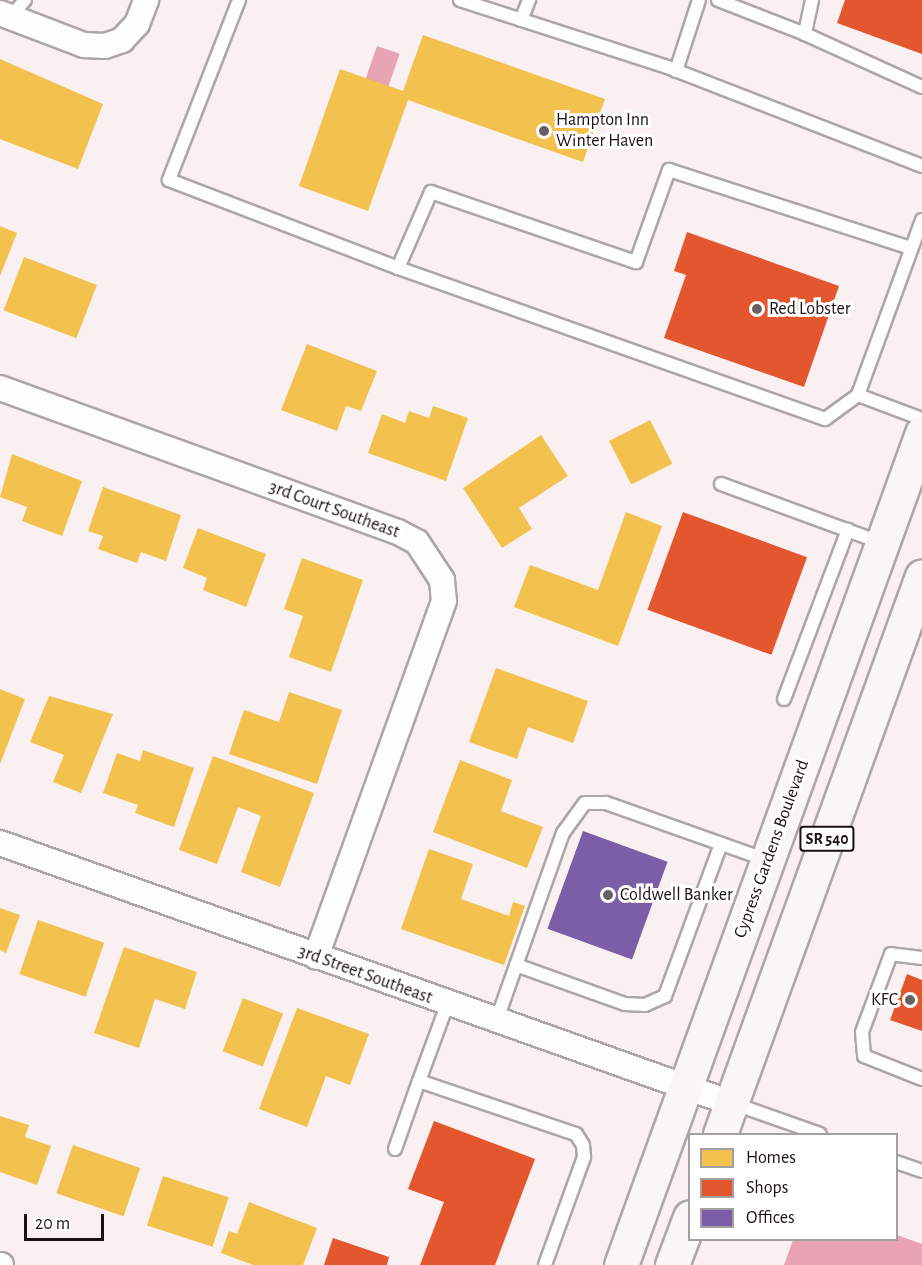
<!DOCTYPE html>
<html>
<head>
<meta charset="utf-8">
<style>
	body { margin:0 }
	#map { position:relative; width:922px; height:1265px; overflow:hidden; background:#faf0f2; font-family:"Alegreya Sans",sans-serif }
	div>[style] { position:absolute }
	.water>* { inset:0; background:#e8a3b4; transform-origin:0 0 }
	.homes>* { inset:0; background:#f2c14e; transform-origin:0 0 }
	.shops>* { inset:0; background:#e4572e; transform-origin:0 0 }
	.offices>* { inset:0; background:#7b5ea7; transform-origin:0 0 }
	.roads { filter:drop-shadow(2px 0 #ada6a7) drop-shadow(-2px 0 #ada6a7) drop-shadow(0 2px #ada6a7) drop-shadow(0 -2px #ada6a7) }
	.lane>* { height:12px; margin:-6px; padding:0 6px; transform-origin:6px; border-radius:6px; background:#fefdfd }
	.street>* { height:24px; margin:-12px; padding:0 12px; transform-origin:12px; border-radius:12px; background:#fefdfd }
	.primary>* { height:33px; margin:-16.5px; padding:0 16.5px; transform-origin:16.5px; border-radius:16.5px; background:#faf5f6 }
	.dots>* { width:16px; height:16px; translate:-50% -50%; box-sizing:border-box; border:3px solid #fff; border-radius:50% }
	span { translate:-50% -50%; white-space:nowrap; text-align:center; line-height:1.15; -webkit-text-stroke:6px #fff; paint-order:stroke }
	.shield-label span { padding:2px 4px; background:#fff; border:2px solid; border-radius:4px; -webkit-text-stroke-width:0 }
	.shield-label { font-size:16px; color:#191214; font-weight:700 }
	.poi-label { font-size:18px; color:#191214 }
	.left { translate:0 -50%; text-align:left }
	.right { translate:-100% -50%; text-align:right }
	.street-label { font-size:18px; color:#191214 }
	.legend { position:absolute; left:688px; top:1133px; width:210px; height:108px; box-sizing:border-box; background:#fff; border:2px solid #a3a0a1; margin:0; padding:8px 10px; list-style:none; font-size:18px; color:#191214 }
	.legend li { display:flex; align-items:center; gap:12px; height:30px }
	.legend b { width:30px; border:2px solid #a3a0a1 }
	.scale { position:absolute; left:24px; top:1214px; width:80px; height:27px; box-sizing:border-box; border:3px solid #191214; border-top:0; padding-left:8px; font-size:18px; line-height:21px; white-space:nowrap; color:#191214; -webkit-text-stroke:4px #fff; paint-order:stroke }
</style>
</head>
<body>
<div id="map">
	<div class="water">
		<div style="left:377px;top:46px;width:24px;height:36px;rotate:19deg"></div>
		<div style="clip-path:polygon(897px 1235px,922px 1244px,922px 1265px,784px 1265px,793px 1240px,896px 1240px)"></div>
	</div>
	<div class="homes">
		<div style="clip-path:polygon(423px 35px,605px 99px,583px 162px,408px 100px,368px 211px,299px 186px,340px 69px,403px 91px)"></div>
		<div style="clip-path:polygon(0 59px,103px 104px,78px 169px,0 139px)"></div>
		<div style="clip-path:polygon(0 226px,17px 233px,0 276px)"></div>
		<div style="left:24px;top:257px;width:78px;height:57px;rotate:21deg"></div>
		<div style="clip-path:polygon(307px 344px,377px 371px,361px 411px,346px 406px,337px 431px,281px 410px)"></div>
		<div style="clip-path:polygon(433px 406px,468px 418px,446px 481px,368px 453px,382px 414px,405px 423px,409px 411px,429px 418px)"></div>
		<div style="left:650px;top:420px;width:49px;height:46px;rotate:63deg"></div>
		<div style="clip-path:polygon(541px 435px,568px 476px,519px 508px,532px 529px,502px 548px,463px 488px)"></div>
		<div style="clip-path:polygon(12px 454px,82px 481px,62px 536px,22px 521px,27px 507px,0 497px)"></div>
		<div style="clip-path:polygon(103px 487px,181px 515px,166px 561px,141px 552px,137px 563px,98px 549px,103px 536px,88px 531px)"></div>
		<div style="clip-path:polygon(626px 512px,662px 526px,618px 646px,514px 607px,530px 565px,598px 590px)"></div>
		<div style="clip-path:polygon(198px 528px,266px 554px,246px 607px,203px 590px,207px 578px,183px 568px)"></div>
		<div style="clip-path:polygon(302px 558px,363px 580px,331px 672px,289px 657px,303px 616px,284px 609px)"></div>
		<div style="clip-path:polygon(496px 668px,588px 701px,573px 743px,528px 727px,517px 759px,469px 742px)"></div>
		<div style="clip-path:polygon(0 689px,25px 699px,0 764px)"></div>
		<div style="clip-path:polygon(289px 692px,342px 710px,317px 784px,229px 754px,244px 710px,279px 722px)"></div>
		<div style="clip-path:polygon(49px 696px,113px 714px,81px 793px,53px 782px,64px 755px,30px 742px)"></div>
		<div style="clip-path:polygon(143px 750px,194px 768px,174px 827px,135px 813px,138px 805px,103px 793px,117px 753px,140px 761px)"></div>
		<div style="clip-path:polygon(213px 756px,314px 793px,280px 887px,241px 872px,261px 816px,238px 807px,217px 864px,179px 850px)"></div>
		<div style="clip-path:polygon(460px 760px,512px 780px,501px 811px,543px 827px,527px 868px,433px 832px)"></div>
		<div style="clip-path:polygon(429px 849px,473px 864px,461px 899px,509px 916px,513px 902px,525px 906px,504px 965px,401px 929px)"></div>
		<div style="clip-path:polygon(0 908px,20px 915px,6px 953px,0 950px)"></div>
		<div style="left:38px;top:920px;width:70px;height:57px;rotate:19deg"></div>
		<div style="clip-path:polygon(124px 947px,197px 972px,185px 1009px,155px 999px,139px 1048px,94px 1033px)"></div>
		<div style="left:243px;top:998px;width:43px;height:57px;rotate:21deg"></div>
		<div style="clip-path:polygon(297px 1008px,369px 1034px,350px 1085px,326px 1076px,307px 1127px,259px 1109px)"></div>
		<div style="clip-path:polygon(0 1116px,29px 1125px,25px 1137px,51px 1146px,37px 1185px,0 1172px)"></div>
		<div style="left:73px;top:1145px;width:71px;height:51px;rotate:19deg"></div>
		<div style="left:163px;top:1176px;width:69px;height:52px;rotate:18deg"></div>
		<div style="clip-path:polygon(249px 1202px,317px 1228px,303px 1265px,253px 1265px,221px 1253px,229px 1231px,237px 1234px)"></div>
	</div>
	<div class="shops">
		<div style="clip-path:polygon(845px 0,922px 0,922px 54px,837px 23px)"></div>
		<div style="clip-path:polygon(687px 232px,839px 286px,804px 387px,664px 338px,686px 275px,674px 271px)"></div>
		<div style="left:683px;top:512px;width:132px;height:104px;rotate:20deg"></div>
		<div style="clip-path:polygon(907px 974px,922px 980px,922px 1031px,890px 1020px)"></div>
		<div style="clip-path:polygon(434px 1121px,535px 1159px,495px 1265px,420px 1265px,444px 1202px,408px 1189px)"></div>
		<div style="clip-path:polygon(333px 1238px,389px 1257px,387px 1265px,324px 1265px)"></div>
	</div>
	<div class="offices">
		<div style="left:583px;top:831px;width:90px;height:104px;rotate:20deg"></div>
	</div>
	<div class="roads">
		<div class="lane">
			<div style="left:239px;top:0;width:193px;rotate:111.3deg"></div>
			<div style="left:169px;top:180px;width:245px;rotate:21deg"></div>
			<div style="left:460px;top:0;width:218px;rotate:17.9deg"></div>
			<div style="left:667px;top:67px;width:274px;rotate:21.2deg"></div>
			<div style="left:718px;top:0;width:93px;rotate:21.3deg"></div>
			<div style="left:812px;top:0;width:35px;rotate:102deg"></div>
			<div style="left:805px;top:34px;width:128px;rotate:24.4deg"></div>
			<div style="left:11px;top:17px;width:22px;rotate:-51deg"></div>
			<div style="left:521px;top:20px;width:22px;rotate:-68deg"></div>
			<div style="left:676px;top:71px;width:75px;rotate:-72.1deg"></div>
			<div style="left:922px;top:220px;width:186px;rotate:110.1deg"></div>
			<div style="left:858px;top:395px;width:68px;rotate:20.6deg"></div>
			<div style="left:858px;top:395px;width:41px;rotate:144deg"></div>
			<div style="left:825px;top:419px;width:453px;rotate:-160.5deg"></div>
			<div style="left:398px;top:268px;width:83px;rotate:-66.5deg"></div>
			<div style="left:431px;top:192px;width:217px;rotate:18.9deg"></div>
			<div style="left:636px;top:262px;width:98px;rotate:-70.3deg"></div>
			<div style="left:669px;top:170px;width:254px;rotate:17.9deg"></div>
			<div style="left:721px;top:484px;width:171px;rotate:20.1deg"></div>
			<div style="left:784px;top:699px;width:181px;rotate:-69.3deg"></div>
			<div style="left:922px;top:958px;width:31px;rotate:-173deg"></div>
			<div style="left:891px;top:954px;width:83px;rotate:110.4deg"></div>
			<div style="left:862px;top:1032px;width:24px;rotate:85deg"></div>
			<div style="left:864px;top:1056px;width:62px;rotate:21.6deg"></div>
			<div style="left:516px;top:965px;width:116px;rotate:19.7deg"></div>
			<div style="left:625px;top:1004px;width:20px;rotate:3deg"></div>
			<div style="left:645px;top:1005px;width:22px;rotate:-24deg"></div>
			<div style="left:665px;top:996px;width:162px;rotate:-69.8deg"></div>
			<div style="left:447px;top:1005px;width:81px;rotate:110.2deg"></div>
			<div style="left:419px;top:1081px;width:166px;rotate:18.7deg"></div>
			<div style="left:576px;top:1134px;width:13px;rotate:58deg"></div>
			<div style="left:583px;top:1145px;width:12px;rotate:85deg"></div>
			<div style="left:584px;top:1157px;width:115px;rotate:109.9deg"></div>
			<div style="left:496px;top:1022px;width:201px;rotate:-70.5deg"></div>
			<div style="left:563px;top:833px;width:37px;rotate:-54deg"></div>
			<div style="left:585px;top:803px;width:21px"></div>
			<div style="left:606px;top:803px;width:171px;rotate:19.5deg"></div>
			<div style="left:732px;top:1103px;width:93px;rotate:19.4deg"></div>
			<div style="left:395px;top:1149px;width:72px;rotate:-70.6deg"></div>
			<div style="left:896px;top:1162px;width:28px;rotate:19deg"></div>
		</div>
		<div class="street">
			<div style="left:0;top:13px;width:90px;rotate:20.9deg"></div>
			<div style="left:84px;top:45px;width:21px;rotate:3deg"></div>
			<div style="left:105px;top:46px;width:18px;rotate:-19deg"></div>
			<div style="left:122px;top:40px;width:22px;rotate:-47deg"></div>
			<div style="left:137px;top:24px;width:26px;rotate:-69deg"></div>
			<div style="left:0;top:388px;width:423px;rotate:19.9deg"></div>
			<div style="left:398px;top:532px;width:21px;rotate:28deg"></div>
			<div style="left:417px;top:542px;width:45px;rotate:56.7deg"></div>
			<div style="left:442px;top:580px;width:21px;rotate:85deg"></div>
			<div style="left:444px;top:601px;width:378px;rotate:109.8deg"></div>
			<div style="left:0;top:843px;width:776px;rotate:19.58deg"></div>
			<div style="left:0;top:1265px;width:1px"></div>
		</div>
		<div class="primary">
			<div style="left:720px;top:1134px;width:593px;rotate:-70.1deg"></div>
			<div style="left:621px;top:1265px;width:885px;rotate:-70.11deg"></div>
			<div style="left:672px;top:1265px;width:51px;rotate:-69.4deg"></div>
		</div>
	</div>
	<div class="dots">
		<div style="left:544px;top:131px;background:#686062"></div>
		<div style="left:757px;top:309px;background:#686062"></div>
		<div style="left:608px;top:895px;background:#686062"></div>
		<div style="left:910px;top:1000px;background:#686062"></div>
	</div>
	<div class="shield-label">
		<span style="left:827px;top:839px">SR 540</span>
	</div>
	<div class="poi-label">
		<span class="left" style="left:556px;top:131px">Hampton Inn<br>Winter Haven</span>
		<span class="left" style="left:769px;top:309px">Red Lobster</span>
		<span class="left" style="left:620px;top:895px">Coldwell Banker</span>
		<span class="right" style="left:898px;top:1000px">KFC</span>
	</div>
	<div class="street-label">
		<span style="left:334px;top:510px;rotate:20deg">3rd Court Southeast</span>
		<span style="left:772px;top:849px;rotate:-70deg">Cypress Gardens Boulevard</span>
		<span style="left:365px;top:975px;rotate:20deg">3rd Street Southeast</span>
	</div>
	<ul class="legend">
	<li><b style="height:16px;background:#f2c14e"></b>Homes</li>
	<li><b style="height:16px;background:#e4572e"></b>Shops</li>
	<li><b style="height:16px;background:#7b5ea7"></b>Offices</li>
	</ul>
	<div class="scale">20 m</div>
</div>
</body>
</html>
